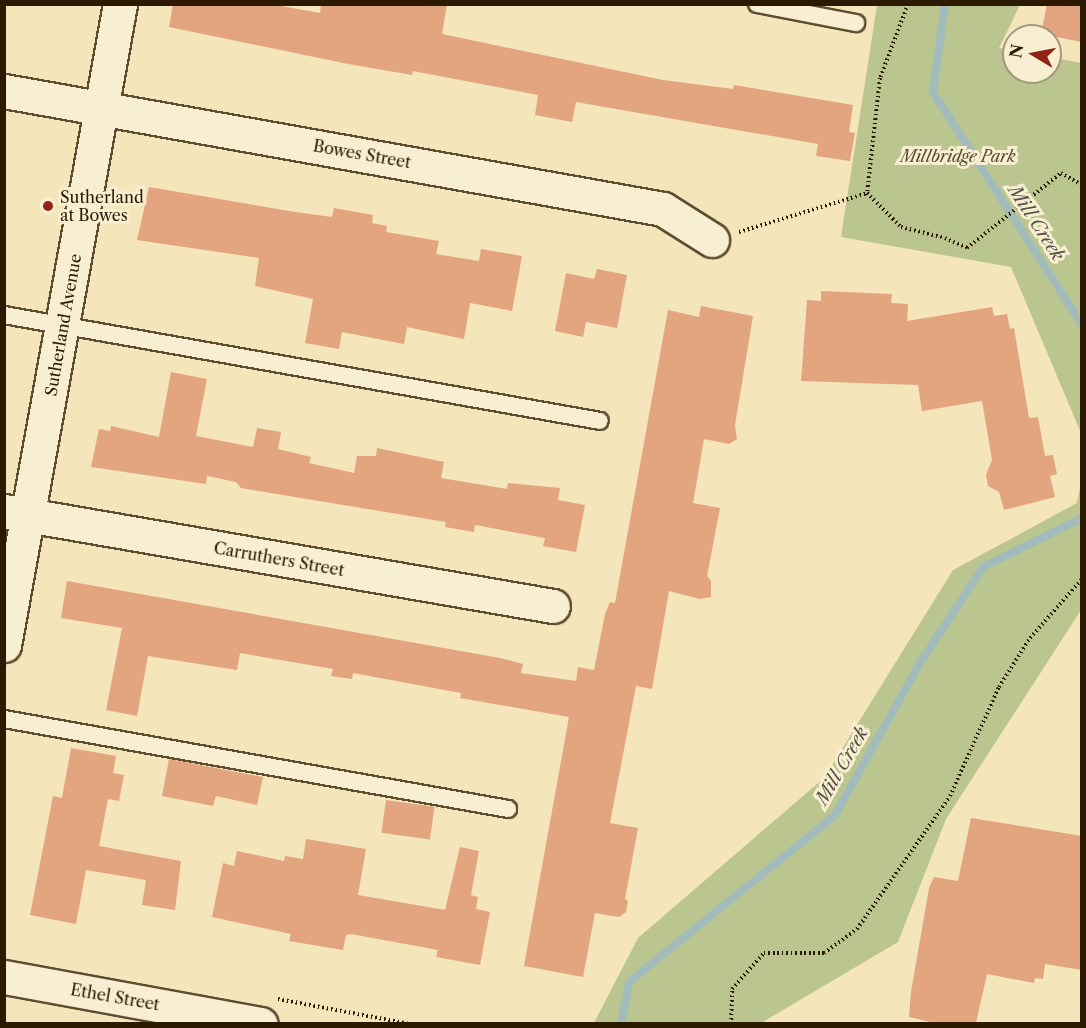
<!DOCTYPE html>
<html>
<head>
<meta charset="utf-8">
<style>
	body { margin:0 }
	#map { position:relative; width:1086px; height:1028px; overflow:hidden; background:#f4e5ba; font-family:"Libre Caslon Text",serif }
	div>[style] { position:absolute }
	.green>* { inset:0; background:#bbc590 }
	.stream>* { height:8px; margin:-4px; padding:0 4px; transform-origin:4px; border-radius:4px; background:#a2bcbc }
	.building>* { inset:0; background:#e3a480; transform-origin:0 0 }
	.path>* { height:4px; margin-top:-2px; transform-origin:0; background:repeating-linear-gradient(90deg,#2c1a03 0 1.5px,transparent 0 4.5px) }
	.roads { filter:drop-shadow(2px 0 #5e4d31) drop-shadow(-2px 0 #5e4d31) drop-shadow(0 2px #5e4d31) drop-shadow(0 -2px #5e4d31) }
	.service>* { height:16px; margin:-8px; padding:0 8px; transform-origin:8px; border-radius:8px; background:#f8eed2 }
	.minor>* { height:33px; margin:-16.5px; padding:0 16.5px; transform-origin:16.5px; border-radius:16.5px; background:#f8eed2 }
	.tertiary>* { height:33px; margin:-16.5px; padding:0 16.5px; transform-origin:16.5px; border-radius:16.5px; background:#f8eed2 }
	.dots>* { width:16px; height:16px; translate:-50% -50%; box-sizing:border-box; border:3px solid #f8eed2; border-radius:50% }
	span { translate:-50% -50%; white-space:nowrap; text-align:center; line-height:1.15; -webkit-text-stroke:6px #f8eed2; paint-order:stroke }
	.street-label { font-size:16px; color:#2c1a03 }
	.park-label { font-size:16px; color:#574d2d; font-style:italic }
	.poi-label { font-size:16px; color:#2c1a03 }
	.left { translate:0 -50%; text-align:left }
	.water-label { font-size:18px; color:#555344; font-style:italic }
	.frame { position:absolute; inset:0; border:6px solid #2c1a03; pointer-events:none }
	.north { position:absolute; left:1002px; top:24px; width:60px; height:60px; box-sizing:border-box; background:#f8eed2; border:2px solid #a6997f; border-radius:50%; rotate:280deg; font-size:16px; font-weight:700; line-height:24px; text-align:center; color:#2c1a03 }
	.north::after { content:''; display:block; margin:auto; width:21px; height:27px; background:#8f2418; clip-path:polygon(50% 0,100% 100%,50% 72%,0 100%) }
</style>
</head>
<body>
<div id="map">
	<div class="green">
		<div style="clip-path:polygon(877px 5px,1020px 5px,999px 48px,1014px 51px,1014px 72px,1050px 72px,1050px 57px,1081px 63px,1081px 433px,1011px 267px,841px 237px)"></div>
		<div style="clip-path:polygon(1081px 482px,1081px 610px,946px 819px,898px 942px,761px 1023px,594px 1023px,638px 938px,824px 778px,953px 570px,1077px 503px)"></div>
	</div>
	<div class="stream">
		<div style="left:945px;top:4px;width:89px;rotate:97.8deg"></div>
		<div style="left:933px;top:92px;width:277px;rotate:57.4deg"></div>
		<div style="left:621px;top:1024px;width:43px;rotate:-79.2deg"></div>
		<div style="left:629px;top:982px;width:265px;rotate:-39deg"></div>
		<div style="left:835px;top:815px;width:174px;rotate:-60.8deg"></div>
		<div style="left:920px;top:663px;width:115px;rotate:-56.7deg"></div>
		<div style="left:983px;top:567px;width:110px;rotate:-26.3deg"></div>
	</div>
	<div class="building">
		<div style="clip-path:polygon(173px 4px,270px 4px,320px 13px,321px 4px,447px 4px,442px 34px,663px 80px,733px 89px,734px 85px,853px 105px,849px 132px,855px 133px,850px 161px,816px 156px,818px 144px,576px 102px,572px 122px,535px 115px,538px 95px,413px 71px,412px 75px,348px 64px,169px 27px)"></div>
		<div style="clip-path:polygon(1047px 4px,1082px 4px,1082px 42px,1041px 34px)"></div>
		<div style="clip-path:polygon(149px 187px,295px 212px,332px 217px,334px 208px,373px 215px,372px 223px,387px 226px,386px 232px,439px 241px,436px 254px,479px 261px,481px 249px,522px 256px,512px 311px,470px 303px,464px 339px,407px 327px,404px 344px,342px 332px,339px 349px,305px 343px,313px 299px,255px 286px,259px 258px,137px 240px)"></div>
		<div style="clip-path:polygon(597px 269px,627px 275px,617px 328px,586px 322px,583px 337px,555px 331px,566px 273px,594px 279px)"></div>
		<div style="clip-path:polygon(821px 291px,892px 294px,891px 303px,908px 304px,907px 321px,992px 307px,994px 316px,1007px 314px,1010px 329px,1014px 328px,1029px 418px,1038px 417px,1045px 456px,1053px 455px,1057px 474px,1050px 476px,1055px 497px,1004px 510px,999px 492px,988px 486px,986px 475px,992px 460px,982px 401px,922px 411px,918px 385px,801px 381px,807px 300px,821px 301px)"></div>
		<div style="clip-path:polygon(701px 306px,753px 316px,735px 425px,737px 439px,729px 444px,704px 439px,693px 503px,720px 508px,707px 576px,711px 581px,711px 597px,700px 599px,669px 591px,652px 689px,636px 686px,610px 823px,638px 828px,625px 899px,628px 901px,626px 912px,619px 917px,595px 913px,583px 977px,524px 966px,569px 717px,460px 698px,461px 693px,353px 673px,352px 679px,331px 676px,333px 669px,240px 653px,237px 670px,148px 656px,137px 716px,106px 710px,122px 628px,61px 618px,67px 581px,500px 658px,523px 664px,521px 673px,576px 681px,578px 667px,594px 670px,605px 614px,610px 602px,615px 603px,668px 310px,699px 317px)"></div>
		<div style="clip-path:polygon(171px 372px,207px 379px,196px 436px,253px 447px,257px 428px,281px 432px,278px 449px,311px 457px,309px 463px,354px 473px,357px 456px,376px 456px,377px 448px,444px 462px,441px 478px,507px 489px,508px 483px,560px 488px,558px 500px,585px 505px,576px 552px,543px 546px,545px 538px,475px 525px,474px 532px,445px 527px,446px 522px,241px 488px,236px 482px,207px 476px,206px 484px,91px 467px,99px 429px,110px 431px,111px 426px,159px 437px)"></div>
		<div style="clip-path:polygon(71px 748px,116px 756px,113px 773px,124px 775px,119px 801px,108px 799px,99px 846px,181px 861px,175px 910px,142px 905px,146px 880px,86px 870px,76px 924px,30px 915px,53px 796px,62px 798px)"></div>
		<div style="clip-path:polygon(169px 759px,263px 777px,257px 805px,216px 796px,213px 806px,162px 796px)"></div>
		<div style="left:386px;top:800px;width:49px;height:33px;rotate:8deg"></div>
		<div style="clip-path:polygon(971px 818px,1082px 836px,1082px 970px,1045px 964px,1043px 979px,1035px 978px,1034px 983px,987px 974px,976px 1023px,935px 1023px,909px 1017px,911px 992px,929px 888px,934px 877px,958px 881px)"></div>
		<div style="clip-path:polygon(306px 839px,366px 849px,358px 895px,445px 910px,460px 847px,479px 851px,471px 895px,478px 897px,476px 909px,490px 912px,480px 965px,436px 957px,438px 950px,351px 934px,346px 935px,343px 950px,289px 941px,291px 934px,212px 917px,223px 863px,234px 866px,237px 851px,284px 861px,285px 856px,303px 859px)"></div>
	</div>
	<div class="path">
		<div style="left:908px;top:4px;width:79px;rotate:110.7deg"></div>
		<div style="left:880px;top:78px;width:116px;rotate:96.4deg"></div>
		<div style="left:867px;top:193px;width:48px;rotate:45deg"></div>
		<div style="left:901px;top:227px;width:45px;rotate:14deg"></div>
		<div style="left:945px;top:238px;width:24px;rotate:24deg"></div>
		<div style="left:967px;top:248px;width:120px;rotate:-38.6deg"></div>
		<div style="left:1061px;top:173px;width:24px;rotate:30deg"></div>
		<div style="left:739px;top:232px;width:134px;rotate:-16.9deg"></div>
		<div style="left:278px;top:999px;width:134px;rotate:10.7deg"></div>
		<div style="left:731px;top:1024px;width:35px;rotate:-88deg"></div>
		<div style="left:732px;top:989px;width:48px;rotate:-48.4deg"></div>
		<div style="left:764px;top:953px;width:60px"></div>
		<div style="left:824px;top:953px;width:41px;rotate:-36deg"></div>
		<div style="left:857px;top:929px;width:162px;rotate:-55deg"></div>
		<div style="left:950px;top:796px;width:120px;rotate:-65.8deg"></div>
		<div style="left:999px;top:687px;width:58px;rotate:-57.7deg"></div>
		<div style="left:1030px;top:638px;width:79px;rotate:-48.6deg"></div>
	</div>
	<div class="roads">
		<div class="service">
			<div style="left:757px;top:4px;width:101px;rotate:10.9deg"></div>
			<div style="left:4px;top:315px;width:605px;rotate:10.08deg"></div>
			<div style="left:4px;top:719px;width:512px;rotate:10.12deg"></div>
		</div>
		<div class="minor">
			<div style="left:4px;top:91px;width:669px;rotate:10.15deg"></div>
			<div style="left:663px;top:209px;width:58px;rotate:32.3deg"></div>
			<div style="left:4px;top:511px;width:557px;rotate:9.82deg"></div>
		</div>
		<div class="tertiary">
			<div style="left:4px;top:645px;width:651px;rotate:-79.74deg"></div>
			<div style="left:4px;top:977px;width:261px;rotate:10.4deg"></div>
		</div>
	</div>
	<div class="dots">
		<div style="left:48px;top:206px;background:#8f2418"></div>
	</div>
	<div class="street-label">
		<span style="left:362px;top:154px;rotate:10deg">Bowes Street</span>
		<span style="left:63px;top:325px;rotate:-80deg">Sutherland Avenue</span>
		<span style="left:279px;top:559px;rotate:10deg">Carruthers Street</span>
		<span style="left:115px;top:997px;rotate:10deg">Ethel Street</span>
	</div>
	<div class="park-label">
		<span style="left:958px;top:156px">Millbridge Park</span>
	</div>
	<div class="poi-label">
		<span class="left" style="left:60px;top:206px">Sutherland<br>at Bowes</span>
	</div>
	<div class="water-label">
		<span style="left:1036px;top:223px;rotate:57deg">Mill Creek</span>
		<span style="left:842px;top:766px;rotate:-60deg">Mill Creek</span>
	</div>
	<div class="frame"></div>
	<div class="north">N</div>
</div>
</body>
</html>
